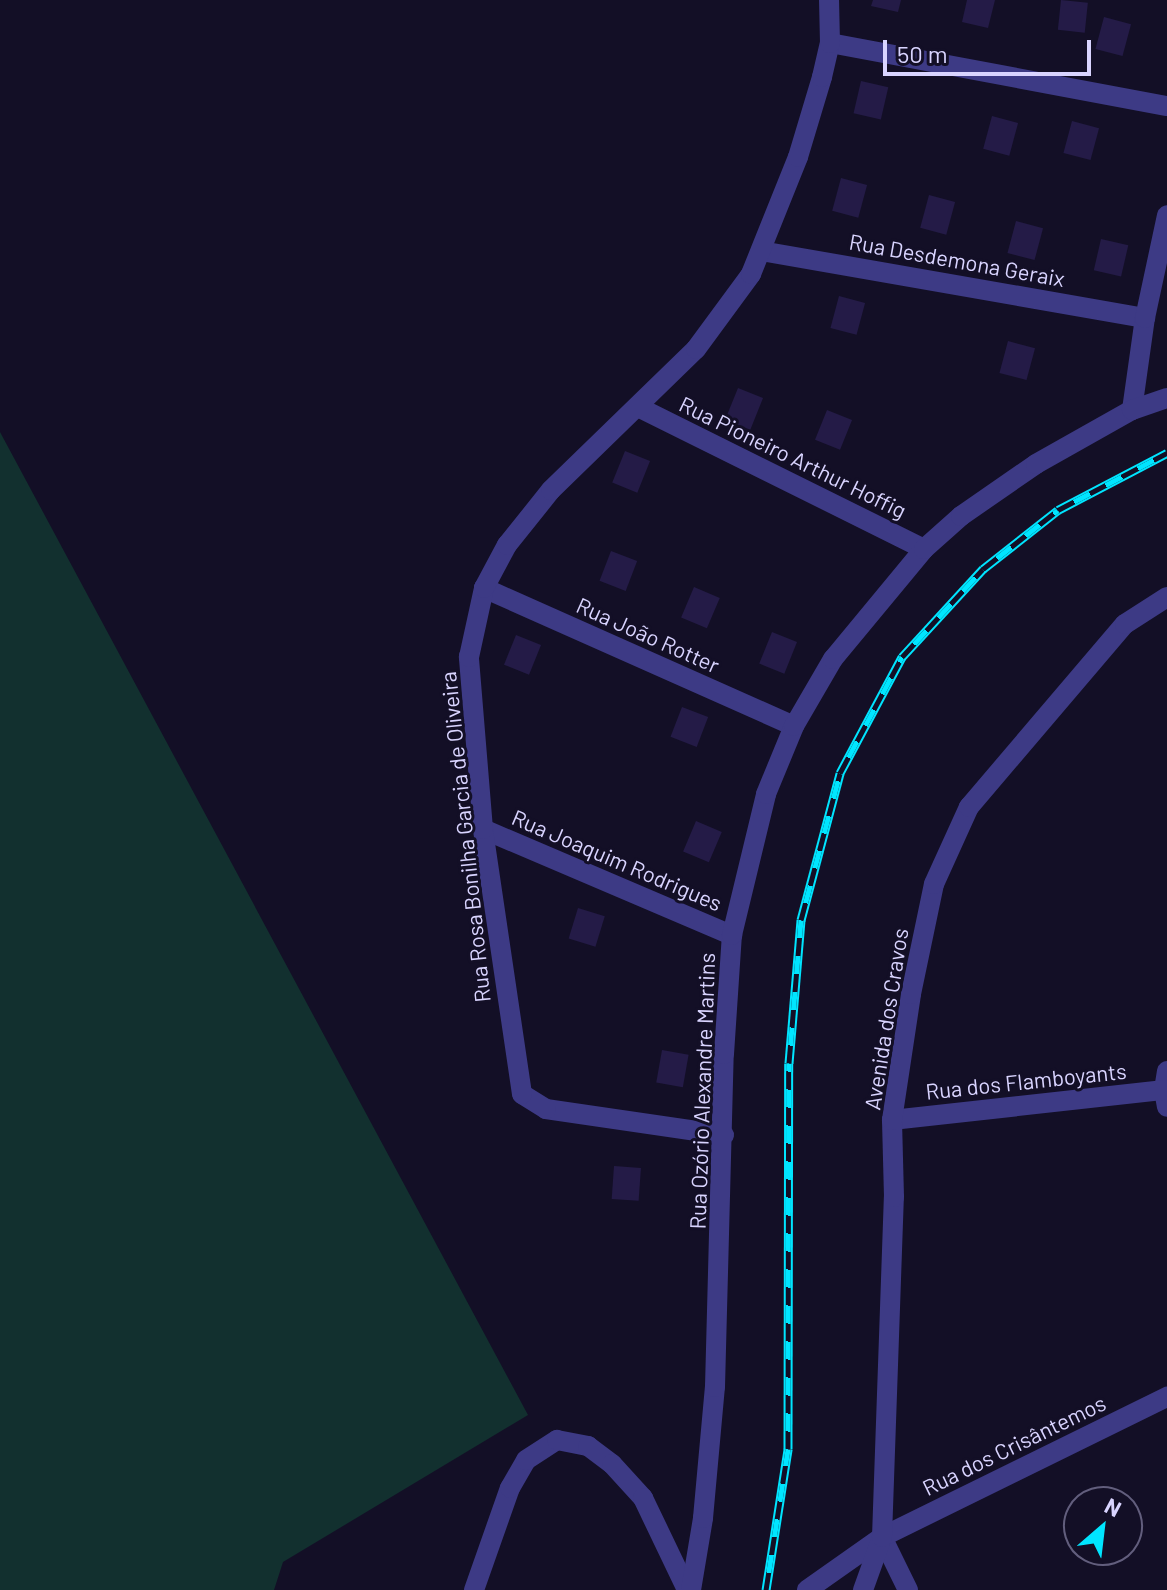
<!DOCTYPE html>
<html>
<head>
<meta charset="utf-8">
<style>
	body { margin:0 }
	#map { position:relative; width:1167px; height:1590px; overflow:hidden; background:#130f26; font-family:Barlow,sans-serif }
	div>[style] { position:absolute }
	.green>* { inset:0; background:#12302f }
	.building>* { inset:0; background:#241b47; transform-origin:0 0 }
	.minor>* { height:20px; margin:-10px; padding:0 10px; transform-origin:10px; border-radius:10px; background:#3d3a85 }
	.rail>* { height:9px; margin-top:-4.5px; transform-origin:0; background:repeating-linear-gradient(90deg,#130f26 0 18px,#00e5ff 0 36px); box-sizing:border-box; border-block:2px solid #00e5ff }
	span { translate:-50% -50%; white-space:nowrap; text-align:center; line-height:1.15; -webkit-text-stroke:6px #130f26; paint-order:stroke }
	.street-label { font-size:22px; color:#d9d4ff }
	.north { position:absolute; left:1063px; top:1486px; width:80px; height:80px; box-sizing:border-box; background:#130f26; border:2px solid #625e7d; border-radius:50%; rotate:28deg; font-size:22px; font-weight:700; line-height:32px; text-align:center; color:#d9d4ff }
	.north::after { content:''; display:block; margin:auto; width:28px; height:36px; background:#00e5ff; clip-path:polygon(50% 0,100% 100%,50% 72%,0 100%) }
	.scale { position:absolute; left:883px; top:40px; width:208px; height:36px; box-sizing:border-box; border:4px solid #d9d4ff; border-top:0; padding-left:10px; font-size:24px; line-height:28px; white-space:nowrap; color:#d9d4ff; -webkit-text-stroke:6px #130f26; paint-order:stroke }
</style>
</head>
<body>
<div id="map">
	<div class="green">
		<div style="clip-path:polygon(0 432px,528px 1415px,283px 1562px,274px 1590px,0 1590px)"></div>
	</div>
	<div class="building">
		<div style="clip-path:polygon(873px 0,901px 0,898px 12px,871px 6px)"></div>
		<div style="clip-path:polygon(967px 0,995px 0,988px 28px,962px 22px)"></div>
		<div style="left:1061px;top:0;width:27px;height:30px;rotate:6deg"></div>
		<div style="left:1104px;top:17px;width:28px;height:33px;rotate:15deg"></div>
		<div style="left:861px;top:81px;width:28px;height:33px;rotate:13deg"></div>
		<div style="left:992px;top:116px;width:27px;height:34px;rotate:15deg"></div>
		<div style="left:1072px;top:121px;width:28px;height:33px;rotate:15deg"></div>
		<div style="left:841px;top:178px;width:27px;height:34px;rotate:15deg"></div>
		<div style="left:929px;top:195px;width:27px;height:34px;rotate:15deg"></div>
		<div style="left:1016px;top:221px;width:28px;height:33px;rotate:15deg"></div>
		<div style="left:1101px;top:239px;width:28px;height:32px;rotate:13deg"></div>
		<div style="left:839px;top:296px;width:27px;height:33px;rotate:15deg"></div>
		<div style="left:1008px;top:341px;width:28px;height:33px;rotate:15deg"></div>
		<div style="left:738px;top:388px;width:27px;height:34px;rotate:22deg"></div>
		<div style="left:827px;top:410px;width:27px;height:32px;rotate:22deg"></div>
		<div style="left:625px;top:451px;width:27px;height:34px;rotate:22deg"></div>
		<div style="left:611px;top:551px;width:28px;height:32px;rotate:21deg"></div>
		<div style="left:694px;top:587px;width:28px;height:33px;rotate:23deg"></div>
		<div style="left:772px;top:632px;width:27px;height:34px;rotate:22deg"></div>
		<div style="left:516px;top:635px;width:27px;height:32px;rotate:22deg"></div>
		<div style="left:682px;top:707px;width:28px;height:32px;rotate:21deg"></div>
		<div style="left:696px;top:821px;width:28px;height:33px;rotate:23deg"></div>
		<div style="left:578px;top:908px;width:28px;height:32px;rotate:17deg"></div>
		<div style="left:662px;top:1050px;width:27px;height:33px;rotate:10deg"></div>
		<div style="left:614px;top:1166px;width:27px;height:33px;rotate:4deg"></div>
	</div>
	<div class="minor">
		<div style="left:830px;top:43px;width:343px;rotate:10.6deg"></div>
		<div style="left:761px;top:251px;width:390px;rotate:9.9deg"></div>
		<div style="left:640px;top:408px;width:317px;rotate:26.4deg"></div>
		<div style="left:1132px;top:410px;width:93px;rotate:-82deg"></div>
		<div style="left:1145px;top:318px;width:105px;rotate:-77.9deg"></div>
		<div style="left:484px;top:588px;width:339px;rotate:24deg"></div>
		<div style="left:483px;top:829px;width:271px;rotate:23.1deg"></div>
		<div style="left:1167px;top:1071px;width:19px;rotate:99deg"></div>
		<div style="left:1164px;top:1090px;width:17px;rotate:80deg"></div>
		<div style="left:892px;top:1120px;width:274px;rotate:-6.3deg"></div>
		<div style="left:724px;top:1135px;width:180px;rotate:-171.7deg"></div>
		<div style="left:546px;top:1109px;width:28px;rotate:-148deg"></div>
		<div style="left:522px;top:1094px;width:268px;rotate:-98.4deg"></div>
		<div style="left:483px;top:829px;width:173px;rotate:-94.7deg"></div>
		<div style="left:469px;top:657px;width:71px;rotate:-77.7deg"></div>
		<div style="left:484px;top:588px;width:49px;rotate:-61.9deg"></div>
		<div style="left:507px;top:545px;width:70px;rotate:-51.3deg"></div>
		<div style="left:551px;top:490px;width:202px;rotate:-44.2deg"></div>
		<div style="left:696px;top:349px;width:93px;rotate:-53.7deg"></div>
		<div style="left:751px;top:274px;width:126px;rotate:-68.1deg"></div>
		<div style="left:798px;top:157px;width:84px;rotate:-73.3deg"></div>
		<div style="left:822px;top:77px;width:35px;rotate:-77deg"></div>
		<div style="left:830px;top:43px;width:43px;rotate:-91.3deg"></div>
		<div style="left:882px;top:1537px;width:59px;rotate:63.9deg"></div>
		<div style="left:474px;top:1590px;width:108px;rotate:-70.6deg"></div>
		<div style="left:510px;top:1488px;width:32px;rotate:-60deg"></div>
		<div style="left:526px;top:1460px;width:37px;rotate:-33deg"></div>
		<div style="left:557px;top:1440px;width:32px;rotate:11deg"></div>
		<div style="left:588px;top:1446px;width:30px;rotate:37deg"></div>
		<div style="left:612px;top:1464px;width:46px;rotate:47.6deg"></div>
		<div style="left:643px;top:1498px;width:102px;rotate:64.4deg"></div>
		<div style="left:691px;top:1590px;width:73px;rotate:-80.5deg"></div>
		<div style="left:703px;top:1518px;width:132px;rotate:-84.8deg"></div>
		<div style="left:715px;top:1387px;width:333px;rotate:-88.5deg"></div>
		<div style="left:724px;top:1054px;width:119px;rotate:-86.2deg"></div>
		<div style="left:732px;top:935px;width:145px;rotate:-76.4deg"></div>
		<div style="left:766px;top:794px;width:74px;rotate:-67.6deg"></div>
		<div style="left:794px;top:726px;width:78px;rotate:-59.8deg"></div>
		<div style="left:833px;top:659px;width:143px;rotate:-50.4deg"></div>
		<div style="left:924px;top:549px;width:50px;rotate:-41.7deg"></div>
		<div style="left:961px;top:516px;width:91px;rotate:-34.7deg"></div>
		<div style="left:1036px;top:464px;width:110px;rotate:-29.4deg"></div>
		<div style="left:1132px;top:410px;width:37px;rotate:-19deg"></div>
		<div style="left:807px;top:1590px;width:92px;rotate:-35.2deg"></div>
		<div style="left:882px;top:1537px;width:318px;rotate:-26.2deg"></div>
		<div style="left:863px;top:1590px;width:56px;rotate:-70.3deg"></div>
		<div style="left:882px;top:1537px;width:340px;rotate:-88deg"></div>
		<div style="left:894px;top:1197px;width:77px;rotate:-91.5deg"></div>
		<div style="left:892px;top:1120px;width:127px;rotate:-81.4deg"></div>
		<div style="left:911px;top:994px;width:112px;rotate:-78.2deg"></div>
		<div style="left:934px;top:884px;width:85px;rotate:-65.6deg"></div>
		<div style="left:969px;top:807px;width:240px;rotate:-49.6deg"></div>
		<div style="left:1125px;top:624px;width:50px;rotate:-32.7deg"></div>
	</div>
	<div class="rail">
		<div style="left:766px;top:1590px;width:143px;rotate:-81.1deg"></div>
		<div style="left:788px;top:1449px;width:386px;rotate:-89.9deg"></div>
		<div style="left:789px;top:1063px;width:144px;rotate:-85.2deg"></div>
		<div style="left:801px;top:920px;width:152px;rotate:-75.1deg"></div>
		<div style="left:840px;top:773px;width:132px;rotate:-61.9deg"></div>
		<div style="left:902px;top:657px;width:120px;rotate:-47.4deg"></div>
		<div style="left:983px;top:569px;width:95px;rotate:-38.2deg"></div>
		<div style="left:1058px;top:510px;width:123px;rotate:-27.6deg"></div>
	</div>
	<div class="street-label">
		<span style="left:957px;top:260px;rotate:10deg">Rua Desdemona Geraix</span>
		<span style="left:793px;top:457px;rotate:26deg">Rua Pioneiro Arthur Hoffig</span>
		<span style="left:648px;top:635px;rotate:24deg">Rua João Rotter</span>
		<span style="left:465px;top:837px;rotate:-96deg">Rua Rosa Bonilha Garcia de Oliveira</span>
		<span style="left:617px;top:860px;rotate:23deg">Rua Joaquim Rodrigues</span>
		<span style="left:886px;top:1019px;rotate:-81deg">Avenida dos Cravos</span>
		<span style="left:1026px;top:1081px;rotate:-6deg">Rua dos Flamboyants</span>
		<span style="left:702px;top:1091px;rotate:-88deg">Rua Ozório Alexandre Martins</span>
		<span style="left:1014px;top:1445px;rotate:-26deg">Rua dos Crisântemos</span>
	</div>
	<div class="north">N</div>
	<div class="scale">50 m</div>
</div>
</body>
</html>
